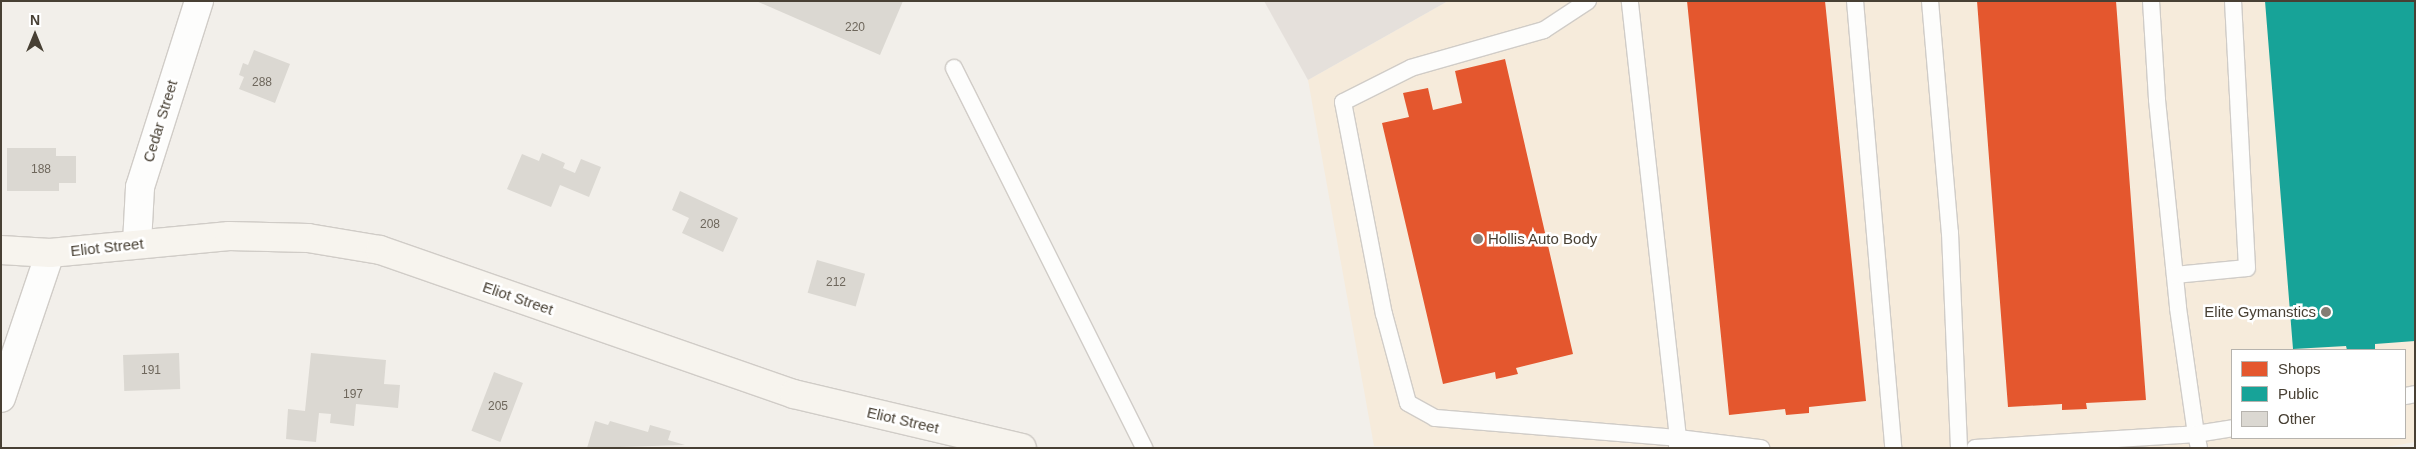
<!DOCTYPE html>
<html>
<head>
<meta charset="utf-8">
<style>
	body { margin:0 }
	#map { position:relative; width:2416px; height:449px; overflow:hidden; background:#f2efea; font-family:Helvetica,sans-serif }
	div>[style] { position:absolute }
	.commercial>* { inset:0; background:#f6ebdb }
	.industrial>* { inset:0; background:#e5e0db }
	.shops>* { inset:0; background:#e4572e }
	.public>* { inset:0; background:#17a398 }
	.building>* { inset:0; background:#dbd8d2; transform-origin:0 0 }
	.roads { filter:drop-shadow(1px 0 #d0ccc7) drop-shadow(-1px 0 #d0ccc7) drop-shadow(0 1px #d0ccc7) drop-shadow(0 -1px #d0ccc7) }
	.service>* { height:16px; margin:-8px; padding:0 8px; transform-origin:8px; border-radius:8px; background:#fdfdfc }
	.minor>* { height:28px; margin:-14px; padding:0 14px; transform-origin:14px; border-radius:14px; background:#fdfdfc }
	.tertiary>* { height:28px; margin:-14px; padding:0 14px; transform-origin:14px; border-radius:14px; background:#fdfdfc }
	.secondary>* { height:28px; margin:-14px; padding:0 14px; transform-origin:14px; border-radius:14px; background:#f7f4ee }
	.dots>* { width:14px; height:14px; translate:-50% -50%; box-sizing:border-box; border:2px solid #fff; border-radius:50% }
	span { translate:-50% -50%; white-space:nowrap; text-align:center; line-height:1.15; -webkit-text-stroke:5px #fff; paint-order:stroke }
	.number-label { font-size:12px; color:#6e675c }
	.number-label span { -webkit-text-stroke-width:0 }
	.street-label { font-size:15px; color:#484034 }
	.poi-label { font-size:15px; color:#484034 }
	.left { translate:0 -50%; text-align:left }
	.right { translate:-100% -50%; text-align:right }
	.frame { position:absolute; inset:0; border:2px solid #484034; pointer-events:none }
	.legend { position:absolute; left:2231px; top:349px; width:175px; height:90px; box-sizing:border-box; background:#fff; border:1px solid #b6b3ae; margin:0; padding:6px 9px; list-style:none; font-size:15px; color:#484034 }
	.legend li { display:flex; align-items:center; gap:10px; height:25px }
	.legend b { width:25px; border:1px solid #b6b3ae }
	.north { position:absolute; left:10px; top:10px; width:50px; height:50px; -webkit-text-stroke:4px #fff; paint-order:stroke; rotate:0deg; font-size:14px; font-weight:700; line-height:20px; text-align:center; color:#484034 }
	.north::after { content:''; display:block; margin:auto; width:18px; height:22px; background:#484034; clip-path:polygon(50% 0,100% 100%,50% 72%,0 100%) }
</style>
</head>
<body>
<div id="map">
	<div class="commercial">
		<div style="clip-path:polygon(evenodd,1448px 1px,2415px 1px,2415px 442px,2381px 448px,1374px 446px,1308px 80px,1448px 1px,2232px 350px,2405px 350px,2405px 438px,2232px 438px,2232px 350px)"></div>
	</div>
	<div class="industrial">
		<div style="clip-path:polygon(1264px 1px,1448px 1px,1308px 80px)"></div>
	</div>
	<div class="shops">
		<div style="clip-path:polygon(1687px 1px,1825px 1px,1866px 401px,1809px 407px,1809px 413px,1786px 415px,1785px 409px,1729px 415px)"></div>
		<div style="clip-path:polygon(1977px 1px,2116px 1px,2146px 400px,2086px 403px,2087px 409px,2062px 410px,2062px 404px,2008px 407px)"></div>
		<div style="clip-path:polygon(1505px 59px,1573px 354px,1516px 368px,1518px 374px,1496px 379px,1495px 372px,1443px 384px,1382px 123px,1409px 117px,1403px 93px,1428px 88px,1433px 110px,1462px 103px,1455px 71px)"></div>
	</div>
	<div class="public">
		<div style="clip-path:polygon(2265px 1px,2415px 1px,2415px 341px,2375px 344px,2375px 350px,2347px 350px,2346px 346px,2293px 349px)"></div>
	</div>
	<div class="building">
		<div style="clip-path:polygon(756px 1px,903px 1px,880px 55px)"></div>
		<div style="clip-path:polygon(254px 50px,290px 64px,275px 103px,239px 89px,244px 77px,239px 75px,243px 63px,248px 65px)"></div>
		<div style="clip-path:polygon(7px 148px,56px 148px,56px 156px,76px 156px,76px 183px,59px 183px,59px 191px,7px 191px)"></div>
		<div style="clip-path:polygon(542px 153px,565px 163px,563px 168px,575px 173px,581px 159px,601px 167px,589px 197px,560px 185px,551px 207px,507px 189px,522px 154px,539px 161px)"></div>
		<div style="clip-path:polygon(680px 191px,738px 218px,723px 252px,682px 233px,689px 218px,672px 210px)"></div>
		<div style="left:817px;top:260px;width:50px;height:34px;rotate:16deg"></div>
		<div style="left:179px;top:353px;width:36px;height:56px;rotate:88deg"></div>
		<div style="clip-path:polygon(311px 353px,386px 360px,384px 384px,400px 385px,398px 408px,356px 404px,354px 426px,330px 423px,331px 414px,319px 413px,316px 442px,286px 439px,288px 409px,305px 411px)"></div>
		<div style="left:494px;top:372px;width:31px;height:63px;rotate:21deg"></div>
		<div style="clip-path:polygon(595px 421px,608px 425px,610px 421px,648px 432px,650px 425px,671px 431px,668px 440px,685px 445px,587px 448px)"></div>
	</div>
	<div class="roads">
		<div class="service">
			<div style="left:1588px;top:1px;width:53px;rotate:146.6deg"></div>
			<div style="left:1544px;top:30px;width:138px;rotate:164.1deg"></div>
			<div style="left:1411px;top:68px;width:76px;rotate:153.4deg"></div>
			<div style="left:1343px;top:102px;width:216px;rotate:79.1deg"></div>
			<div style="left:1384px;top:314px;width:92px;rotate:74.9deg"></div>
			<div style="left:1408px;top:403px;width:31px;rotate:29deg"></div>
			<div style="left:1435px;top:418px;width:244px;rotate:4.7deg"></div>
			<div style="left:1678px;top:438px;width:440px;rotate:-96.3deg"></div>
			<div style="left:1855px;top:1px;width:449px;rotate:85.1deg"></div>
			<div style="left:1930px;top:1px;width:233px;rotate:85.1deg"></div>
			<div style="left:1950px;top:233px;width:215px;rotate:87.6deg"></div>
			<div style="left:2151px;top:1px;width:99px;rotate:86.5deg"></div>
			<div style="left:2157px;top:100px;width:209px;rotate:84.2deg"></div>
			<div style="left:2178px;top:308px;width:127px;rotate:81.9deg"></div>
			<div style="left:2196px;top:434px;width:36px;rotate:-9deg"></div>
			<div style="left:954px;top:68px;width:425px;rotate:63.4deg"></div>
			<div style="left:2175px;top:275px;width:72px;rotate:-5.6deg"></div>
			<div style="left:2247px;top:268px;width:267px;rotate:-93deg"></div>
			<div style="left:2405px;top:396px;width:10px;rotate:-11deg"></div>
			<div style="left:1677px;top:447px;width:9px;rotate:-84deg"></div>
			<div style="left:1678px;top:438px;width:84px;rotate:6.9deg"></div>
			<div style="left:1975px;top:448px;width:221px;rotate:-3.6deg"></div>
			<div style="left:2196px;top:434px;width:14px;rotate:78deg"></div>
		</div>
		<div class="minor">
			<div style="left:1px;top:398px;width:153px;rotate:-71.3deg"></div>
		</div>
		<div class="tertiary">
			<div style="left:137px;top:243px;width:56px;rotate:-86.9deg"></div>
			<div style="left:140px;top:187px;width:195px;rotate:-72.4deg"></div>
		</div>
		<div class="secondary">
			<div style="left:1px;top:250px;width:49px;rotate:3.5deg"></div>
			<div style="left:50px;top:253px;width:180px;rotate:-5.4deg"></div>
			<div style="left:229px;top:236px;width:79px;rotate:1.5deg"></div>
			<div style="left:308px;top:238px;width:73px;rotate:9.5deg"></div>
			<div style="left:380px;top:250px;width:438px;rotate:19.2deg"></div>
			<div style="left:794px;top:394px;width:234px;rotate:13.3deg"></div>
		</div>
	</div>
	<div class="dots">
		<div style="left:1478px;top:239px;background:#847d74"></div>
		<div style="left:2326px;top:312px;background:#847d74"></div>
	</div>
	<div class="number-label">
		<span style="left:855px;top:28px">220</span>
		<span style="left:262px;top:83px">288</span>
		<span style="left:41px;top:170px">188</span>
		<span style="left:710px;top:225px">208</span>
		<span style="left:836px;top:283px">212</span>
		<span style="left:151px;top:371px">191</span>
		<span style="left:353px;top:395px">197</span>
		<span style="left:498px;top:407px">205</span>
	</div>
	<div class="street-label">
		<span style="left:160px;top:121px;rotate:-73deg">Cedar Street</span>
		<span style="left:107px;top:247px;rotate:-6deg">Eliot Street</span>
		<span style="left:518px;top:298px;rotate:19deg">Eliot Street</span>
		<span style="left:903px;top:420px;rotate:13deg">Eliot Street</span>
	</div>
	<div class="poi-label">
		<span class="left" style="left:1488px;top:239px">Hollis Auto Body</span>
		<span class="right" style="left:2316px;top:312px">Elite Gymanstics</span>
	</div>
	<div class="frame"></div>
	<ul class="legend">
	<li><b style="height:14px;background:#e4572e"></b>Shops</li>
	<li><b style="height:14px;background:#17a398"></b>Public</li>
	<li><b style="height:14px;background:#dbd8d2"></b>Other</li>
	</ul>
	<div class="north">N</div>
</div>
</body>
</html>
